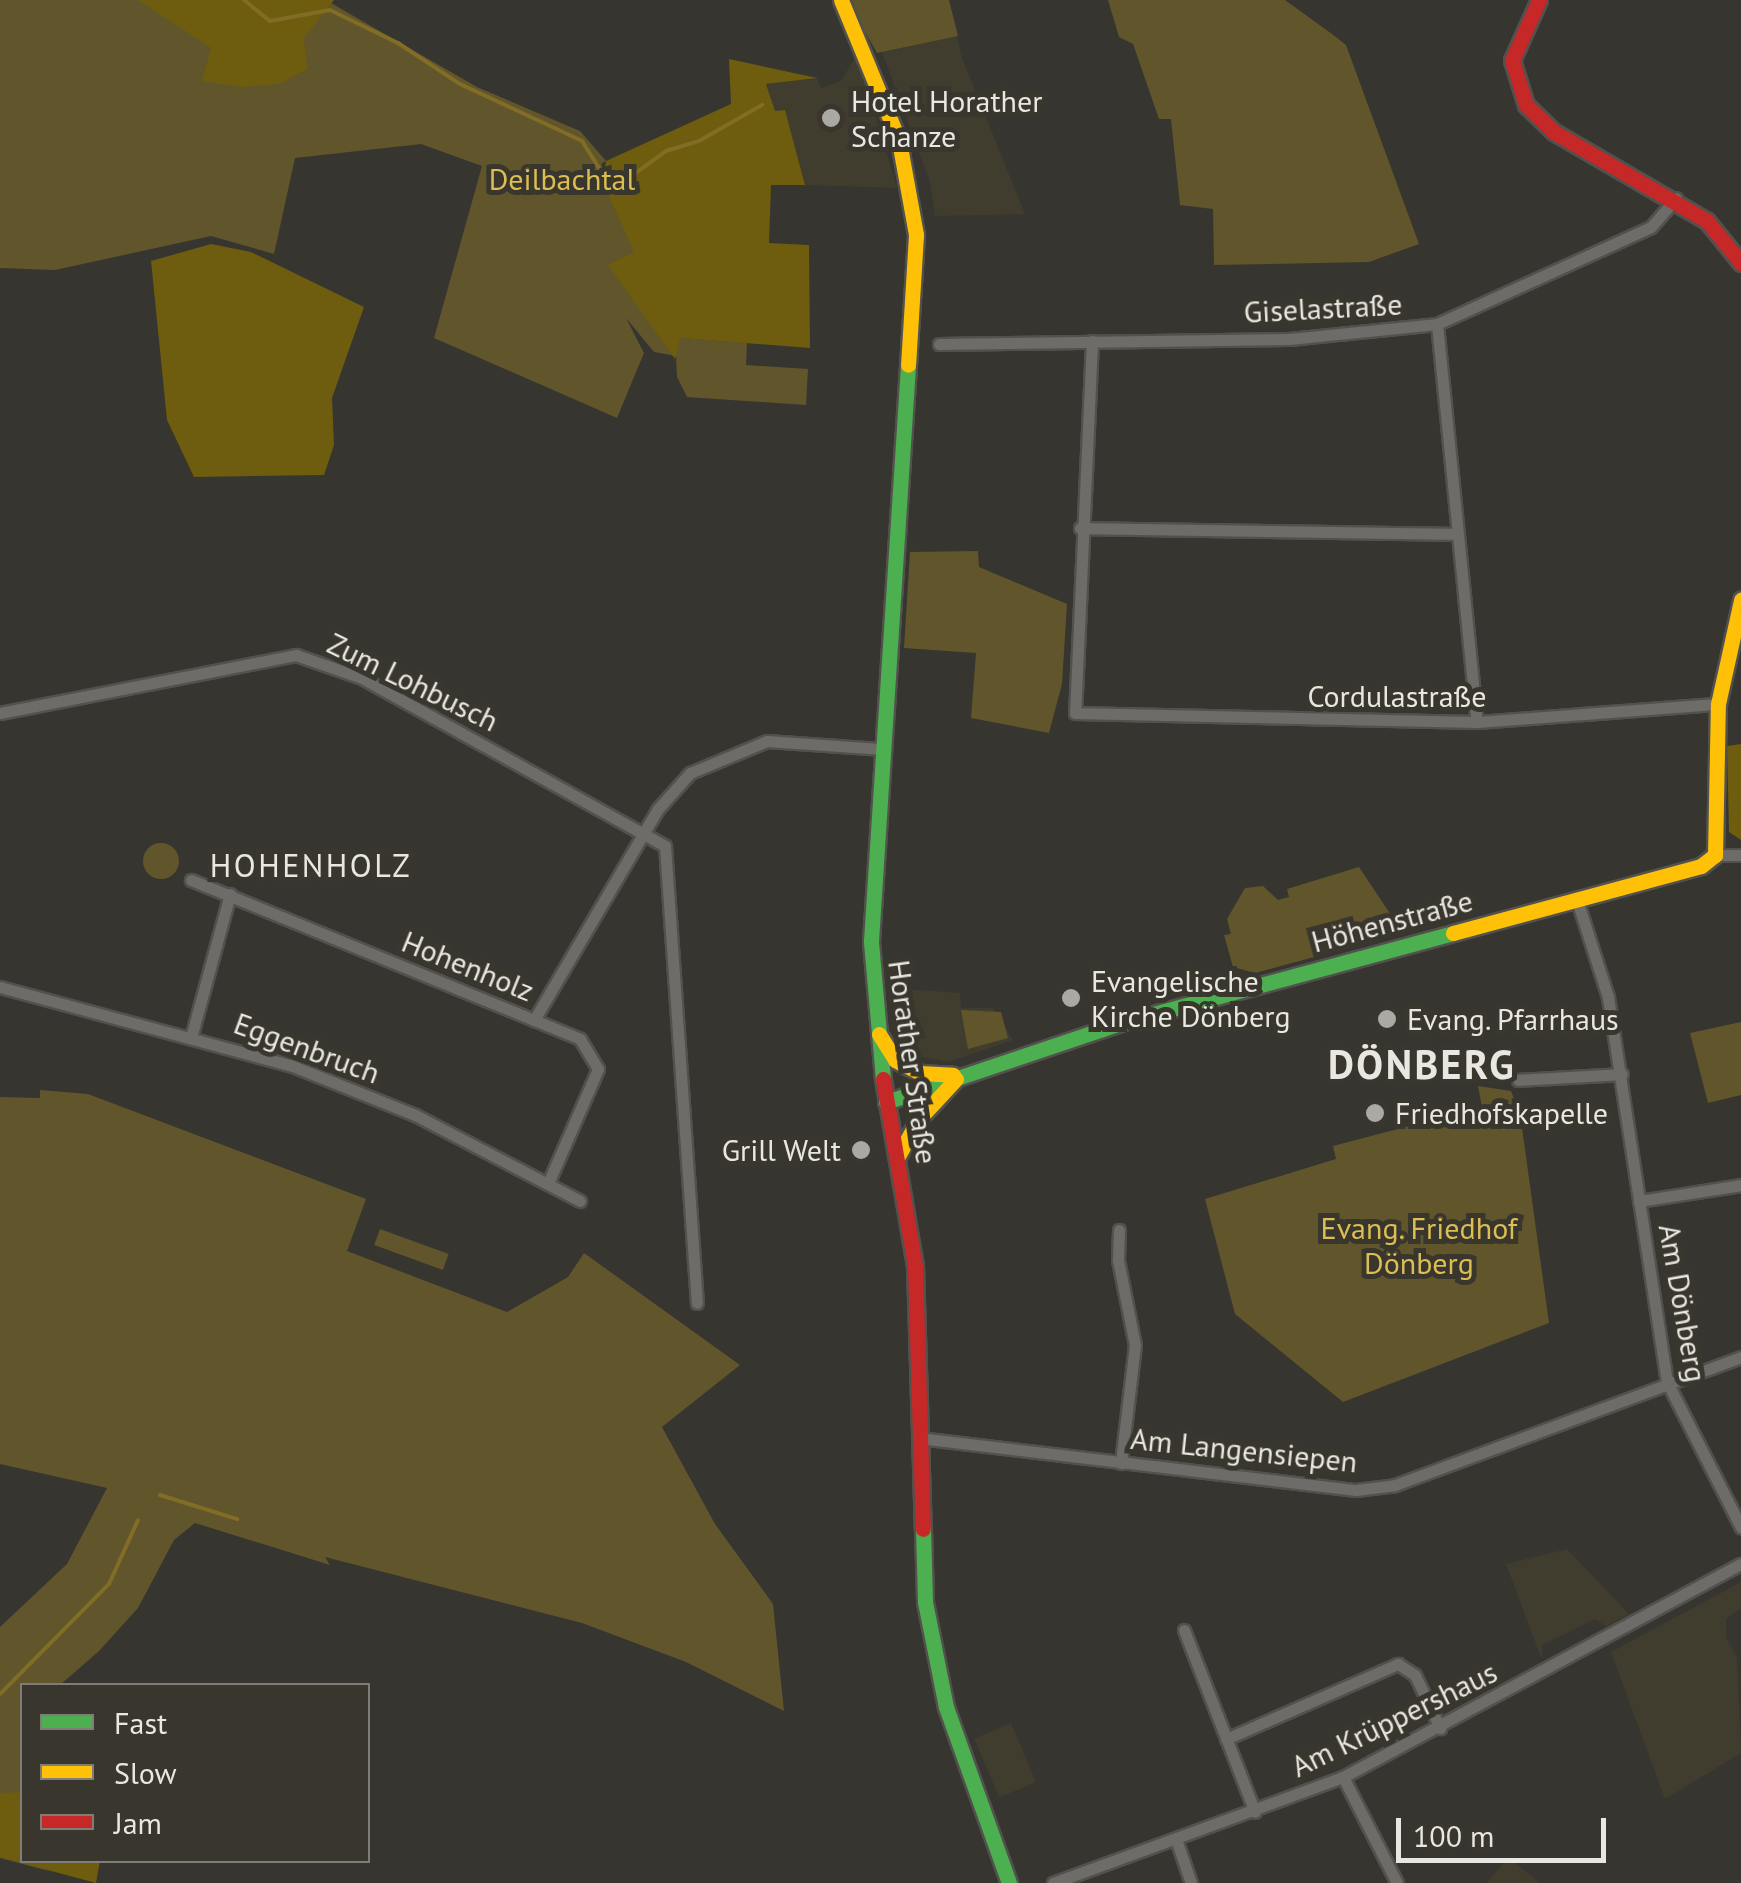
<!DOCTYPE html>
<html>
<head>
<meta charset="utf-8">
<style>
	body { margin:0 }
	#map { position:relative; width:1741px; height:1883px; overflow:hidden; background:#363530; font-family:"PT Sans",sans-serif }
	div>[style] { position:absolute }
	.built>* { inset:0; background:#413d2e; transform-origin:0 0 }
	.green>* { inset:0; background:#61552b; transform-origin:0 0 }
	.round { border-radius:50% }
	.forest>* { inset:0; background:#6e5c0f }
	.stream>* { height:4px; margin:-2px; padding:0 2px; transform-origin:2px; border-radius:2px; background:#816d25 }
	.roads { filter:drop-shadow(2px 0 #52514d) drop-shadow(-2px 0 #52514d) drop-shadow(0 2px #52514d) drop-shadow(0 -2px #52514d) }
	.street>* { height:11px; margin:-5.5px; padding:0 5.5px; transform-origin:5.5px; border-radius:5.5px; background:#6d6c69 }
	.fast>* { height:15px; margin:-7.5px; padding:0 7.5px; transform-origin:7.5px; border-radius:7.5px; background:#4caf50 }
	.slow>* { height:15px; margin:-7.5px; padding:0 7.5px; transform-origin:7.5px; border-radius:7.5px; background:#ffc107 }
	.jam>* { height:15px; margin:-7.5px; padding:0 7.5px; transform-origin:7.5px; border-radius:7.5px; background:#c62828 }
	.dots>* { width:28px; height:28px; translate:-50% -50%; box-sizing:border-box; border:5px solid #39362d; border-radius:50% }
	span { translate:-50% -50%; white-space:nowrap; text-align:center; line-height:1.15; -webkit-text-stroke:10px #39362d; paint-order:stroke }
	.poi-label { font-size:30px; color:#e9e7e1 }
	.left { translate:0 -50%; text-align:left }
	.right { translate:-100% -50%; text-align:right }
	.park-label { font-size:30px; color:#dcbe53 }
	.street-label { font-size:30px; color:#e9e7e1 }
	.neighbourhood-label { font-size:32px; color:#e9e7e1; letter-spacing:2.5px }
	.district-label { font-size:40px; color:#e9e7e1; font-weight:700; letter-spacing:2.5px }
	.legend { position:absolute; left:20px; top:1683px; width:350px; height:180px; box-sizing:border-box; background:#39362d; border:2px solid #7f7d75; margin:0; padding:12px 18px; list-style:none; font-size:30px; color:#e9e7e1 }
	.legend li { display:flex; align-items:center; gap:20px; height:50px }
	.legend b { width:50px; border:2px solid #7f7d75 }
	.scale { position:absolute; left:1396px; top:1818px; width:210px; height:45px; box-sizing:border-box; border:5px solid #e9e7e1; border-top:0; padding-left:12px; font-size:30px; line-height:35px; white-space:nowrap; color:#e9e7e1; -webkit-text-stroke:8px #39362d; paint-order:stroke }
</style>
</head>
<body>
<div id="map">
	<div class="built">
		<div style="clip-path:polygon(957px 36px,962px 58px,1025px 214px,935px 216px,930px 182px,882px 52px)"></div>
		<div style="clip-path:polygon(857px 54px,897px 188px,805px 185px,785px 110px,775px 112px,766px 84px,817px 78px,821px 88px,841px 81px)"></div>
		<div style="clip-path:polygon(891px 988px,960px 993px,961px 1008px,993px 1008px,1013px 1040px,948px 1062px,912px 1055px,899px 1041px)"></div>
		<div style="clip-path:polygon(1567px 1549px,1629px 1614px,1606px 1626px,1595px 1619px,1542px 1645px,1542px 1660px,1506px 1564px)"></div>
		<div style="clip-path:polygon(1741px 1582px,1741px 1608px,1726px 1619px,1726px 1637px,1737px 1657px,1741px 1753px,1665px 1799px,1611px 1652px)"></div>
		<div style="left:1011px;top:1723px;width:64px;height:40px;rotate:67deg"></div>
		<div style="clip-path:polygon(1508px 1857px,1540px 1883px,1487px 1883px)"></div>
	</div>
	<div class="green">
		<div style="clip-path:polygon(0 0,247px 0,324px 12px,331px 3px,477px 87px,580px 131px,606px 161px,601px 164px,683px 338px,747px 343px,746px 365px,808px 369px,806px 405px,687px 397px,677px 377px,676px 356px,654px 352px,626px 318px,644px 353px,617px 418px,434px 338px,482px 166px,421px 144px,295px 158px,274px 254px,211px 236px,55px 270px,0 268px)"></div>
		<div style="clip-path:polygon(847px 0,949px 0,958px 36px,877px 53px)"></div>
		<div style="clip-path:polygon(1108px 0,1285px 0,1332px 34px,1346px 45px,1419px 244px,1369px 262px,1214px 265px,1213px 209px,1180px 205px,1171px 119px,1159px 119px,1133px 44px,1119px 37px)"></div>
		<div style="clip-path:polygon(978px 551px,979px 567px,1067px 604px,1062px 684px,1049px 733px,971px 718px,976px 653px,904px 648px,910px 552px)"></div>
		<div class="round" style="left:143px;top:843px;width:36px;height:36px"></div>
		<div style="clip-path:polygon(1359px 867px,1403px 933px,1255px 973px,1233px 967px,1224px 935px,1231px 934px,1227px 919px,1245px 888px,1263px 886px,1278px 900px,1289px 897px,1287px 889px)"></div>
		<div style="clip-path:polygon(961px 1010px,1001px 1012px,1008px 1038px,968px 1049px)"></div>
		<div style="clip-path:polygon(1741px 1022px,1741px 1095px,1708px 1103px,1690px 1033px)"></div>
		<div style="clip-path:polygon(1478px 1086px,1511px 1091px,1520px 1113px,1549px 1323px,1343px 1402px,1235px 1314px,1205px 1199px,1336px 1159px,1333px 1146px,1482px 1107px)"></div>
		<div style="clip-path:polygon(40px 1090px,88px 1094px,366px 1199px,347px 1251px,507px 1312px,568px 1277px,584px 1253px,740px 1365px,662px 1427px,715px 1524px,773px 1604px,784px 1711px,686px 1662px,582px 1623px,325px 1557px,330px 1565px,195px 1523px,174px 1540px,138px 1608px,99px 1651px,60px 1685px,22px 1686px,22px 1860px,53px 1872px,0 1858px,0 1627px,67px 1564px,107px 1488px,0 1464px,0 1097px,40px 1098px)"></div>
		<div style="left:380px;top:1229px;width:73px;height:17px;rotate:20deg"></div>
	</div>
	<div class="forest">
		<div style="clip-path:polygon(138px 0,334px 0,304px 38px,307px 69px,279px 84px,242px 87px,202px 81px,211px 48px)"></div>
		<div style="clip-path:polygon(729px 59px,817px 78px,766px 84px,775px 111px,785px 110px,805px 185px,771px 185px,769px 243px,809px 245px,810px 348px,680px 338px,675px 359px,608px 265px,634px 252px,603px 183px,606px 161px,731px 104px)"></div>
		<div style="clip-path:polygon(211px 244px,251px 252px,364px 307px,332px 398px,334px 445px,324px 475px,194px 477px,167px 420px,151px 261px)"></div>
		<div style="clip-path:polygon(1741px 744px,1741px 840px,1729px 832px,1727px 746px)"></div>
		<div style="clip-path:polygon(22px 1792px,22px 1860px,100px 1861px,96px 1883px,0 1857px,0 1793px)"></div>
	</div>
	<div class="stream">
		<div style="left:244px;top:0;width:33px;rotate:39deg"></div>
		<div style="left:270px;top:21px;width:61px;rotate:-10.4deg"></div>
		<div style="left:330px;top:10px;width:76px;rotate:25.9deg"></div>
		<div style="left:398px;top:43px;width:74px;rotate:33.5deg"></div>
		<div style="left:460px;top:84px;width:135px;rotate:25deg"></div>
		<div style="left:582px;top:141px;width:45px;rotate:57.7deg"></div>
		<div style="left:606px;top:179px;width:23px;rotate:-2deg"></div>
		<div style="left:629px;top:178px;width:46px;rotate:-36.1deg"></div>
		<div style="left:666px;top:151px;width:34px;rotate:-17deg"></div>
		<div style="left:699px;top:141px;width:73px;rotate:-29.7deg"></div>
		<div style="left:160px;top:1495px;width:81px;rotate:17.3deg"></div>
		<div style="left:0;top:1694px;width:155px;rotate:-45.3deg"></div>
		<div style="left:109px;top:1584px;width:70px;rotate:-65.6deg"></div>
	</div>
	<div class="roads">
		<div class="street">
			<div style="left:1437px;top:324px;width:400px;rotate:84.3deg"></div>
			<div style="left:1092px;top:341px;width:372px;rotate:92.6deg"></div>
			<div style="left:1075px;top:713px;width:402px;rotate:1.3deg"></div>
			<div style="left:1477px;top:722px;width:242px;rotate:-4.3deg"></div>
			<div style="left:939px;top:344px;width:350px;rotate:-0.8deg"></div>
			<div style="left:1289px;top:339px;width:149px;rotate:-5.8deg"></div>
			<div style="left:1437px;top:324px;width:235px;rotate:-24.4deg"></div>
			<div style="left:1651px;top:227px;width:38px;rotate:-49deg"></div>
			<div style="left:1080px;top:528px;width:375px;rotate:0.9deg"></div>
			<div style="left:0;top:713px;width:302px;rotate:-11.1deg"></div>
			<div style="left:296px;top:655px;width:70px;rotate:19.2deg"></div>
			<div style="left:362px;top:678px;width:346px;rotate:29deg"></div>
			<div style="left:665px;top:846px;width:458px;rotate:86deg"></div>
			<div style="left:1715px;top:855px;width:26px"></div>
			<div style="left:191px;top:880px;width:420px;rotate:22.2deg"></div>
			<div style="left:580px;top:1039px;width:35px;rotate:59deg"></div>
			<div style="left:598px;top:1069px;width:122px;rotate:113.6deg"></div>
			<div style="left:1577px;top:900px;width:102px;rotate:72.3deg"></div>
			<div style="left:1608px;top:997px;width:389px;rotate:81.3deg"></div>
			<div style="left:1667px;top:1382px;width:163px;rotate:63deg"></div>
			<div style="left:0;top:987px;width:300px;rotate:15.1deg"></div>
			<div style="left:290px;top:1065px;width:135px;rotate:21.8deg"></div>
			<div style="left:415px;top:1115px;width:186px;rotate:27.5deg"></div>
			<div style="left:534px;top:1020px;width:243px;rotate:-59.6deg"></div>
			<div style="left:657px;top:810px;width:50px;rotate:-48.3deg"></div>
			<div style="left:690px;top:773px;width:83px;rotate:-22.6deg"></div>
			<div style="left:767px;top:741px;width:113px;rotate:4deg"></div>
			<div style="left:192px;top:1034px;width:145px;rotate:-74.8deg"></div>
			<div style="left:1518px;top:1080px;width:104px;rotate:-3.3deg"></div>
			<div style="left:1639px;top:1201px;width:103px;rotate:-8.9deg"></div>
			<div style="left:1119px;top:1230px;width:30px;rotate:92deg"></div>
			<div style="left:1118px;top:1260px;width:87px;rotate:78.7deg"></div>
			<div style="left:1135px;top:1345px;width:119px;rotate:96.8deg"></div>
			<div style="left:919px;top:1438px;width:440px;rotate:6.8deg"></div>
			<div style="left:1356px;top:1490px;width:39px;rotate:-7deg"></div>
			<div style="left:1395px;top:1485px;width:369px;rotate:-20.3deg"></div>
			<div style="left:1184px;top:1630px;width:195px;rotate:68.7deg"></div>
			<div style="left:1226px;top:1739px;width:188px;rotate:-23.6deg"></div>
			<div style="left:1398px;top:1664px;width:20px;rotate:33deg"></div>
			<div style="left:1415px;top:1675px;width:59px;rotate:64.7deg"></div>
			<div style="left:1343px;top:1777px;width:119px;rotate:63deg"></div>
			<div style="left:1177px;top:1842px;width:43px;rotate:71.1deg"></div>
			<div style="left:1053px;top:1883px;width:309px;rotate:-20.1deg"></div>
			<div style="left:1343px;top:1777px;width:451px;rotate:-28.2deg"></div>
		</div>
		<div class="fast">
			<div style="left:883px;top:1079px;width:139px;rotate:-95deg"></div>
			<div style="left:871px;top:941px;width:577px;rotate:-86.32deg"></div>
			<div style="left:886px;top:1102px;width:254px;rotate:-18.6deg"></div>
			<div style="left:1127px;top:1021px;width:338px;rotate:-15.1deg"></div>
			<div style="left:923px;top:1529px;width:73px;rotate:88.4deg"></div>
			<div style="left:925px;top:1602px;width:107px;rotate:78.7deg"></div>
			<div style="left:946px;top:1707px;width:187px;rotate:70.3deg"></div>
		</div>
		<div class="slow">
			<div style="left:841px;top:0;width:152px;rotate:67.6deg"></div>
			<div style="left:899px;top:141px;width:96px;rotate:79.7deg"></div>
			<div style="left:916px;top:235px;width:130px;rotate:93.5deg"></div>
			<div style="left:1453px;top:933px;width:257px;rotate:-15.1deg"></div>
			<div style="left:1701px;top:866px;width:18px;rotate:-38deg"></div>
			<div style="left:1715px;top:855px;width:151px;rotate:-88.9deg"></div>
			<div style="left:1718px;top:704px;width:107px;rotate:-77.5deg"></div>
			<div style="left:879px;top:1034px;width:31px;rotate:58deg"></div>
			<div style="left:895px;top:1060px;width:28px;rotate:27deg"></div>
			<div style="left:920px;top:1073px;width:33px;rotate:3deg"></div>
			<div style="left:897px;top:1158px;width:43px;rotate:-61.1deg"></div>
			<div style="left:918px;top:1120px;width:56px;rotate:-47.2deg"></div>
		</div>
		<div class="jam">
			<div style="left:1539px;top:0;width:66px;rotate:114.2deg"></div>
			<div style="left:1512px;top:60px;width:47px;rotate:72.7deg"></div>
			<div style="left:1526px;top:105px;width:39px;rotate:44deg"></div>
			<div style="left:1554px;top:132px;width:177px;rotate:30.2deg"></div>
			<div style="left:1707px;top:221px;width:54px;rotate:51deg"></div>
			<div style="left:883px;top:1079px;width:190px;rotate:80.3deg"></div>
			<div style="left:915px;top:1266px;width:263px;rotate:88.3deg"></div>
		</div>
	</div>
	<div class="dots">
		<div style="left:831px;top:118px;background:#aaa9a3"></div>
		<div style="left:1071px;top:998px;background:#aaa9a3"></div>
		<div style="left:1387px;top:1019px;background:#aaa9a3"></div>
		<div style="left:1375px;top:1113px;background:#aaa9a3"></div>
		<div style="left:861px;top:1150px;background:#aaa9a3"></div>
	</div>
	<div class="poi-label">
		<span class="left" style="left:851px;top:118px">Hotel Horather<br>Schanze</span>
		<span class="left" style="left:1091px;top:998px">Evangelische<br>Kirche Dönberg</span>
		<span class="left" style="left:1407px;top:1019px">Evang. Pfarrhaus</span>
		<span class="left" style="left:1395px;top:1113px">Friedhofskapelle</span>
		<span class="right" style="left:841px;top:1150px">Grill Welt</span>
	</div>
	<div class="park-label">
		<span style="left:562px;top:179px">Deilbachtal</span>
		<span style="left:1419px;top:1245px">Evang. Friedhof<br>Dönberg</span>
	</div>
	<div class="street-label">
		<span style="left:1323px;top:308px;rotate:-3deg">Giselastraße</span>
		<span style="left:413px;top:682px;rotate:26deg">Zum Lohbusch</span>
		<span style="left:1397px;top:696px">Cordulastraße</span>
		<span style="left:1392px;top:921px;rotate:-15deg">Höhenstraße</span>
		<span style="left:468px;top:966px;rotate:22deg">Hohenholz</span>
		<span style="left:307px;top:1048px;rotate:20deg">Eggenbruch</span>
		<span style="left:913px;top:1062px;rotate:82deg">Horather Straße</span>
		<span style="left:1683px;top:1303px;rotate:80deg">Am Dönberg</span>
		<span style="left:1244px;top:1450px;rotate:6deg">Am Langensiepen</span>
		<span style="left:1394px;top:1719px;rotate:-26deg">Am Krüppershaus</span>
	</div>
	<div class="neighbourhood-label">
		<span style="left:311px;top:865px">HOHENHOLZ</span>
	</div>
	<div class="district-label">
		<span style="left:1422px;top:1064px">DÖNBERG</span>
	</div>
	<ul class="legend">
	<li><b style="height:12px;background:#4caf50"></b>Fast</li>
	<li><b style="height:12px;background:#ffc107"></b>Slow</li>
	<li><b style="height:12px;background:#c62828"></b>Jam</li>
	</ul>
	<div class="scale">100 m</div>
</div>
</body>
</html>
